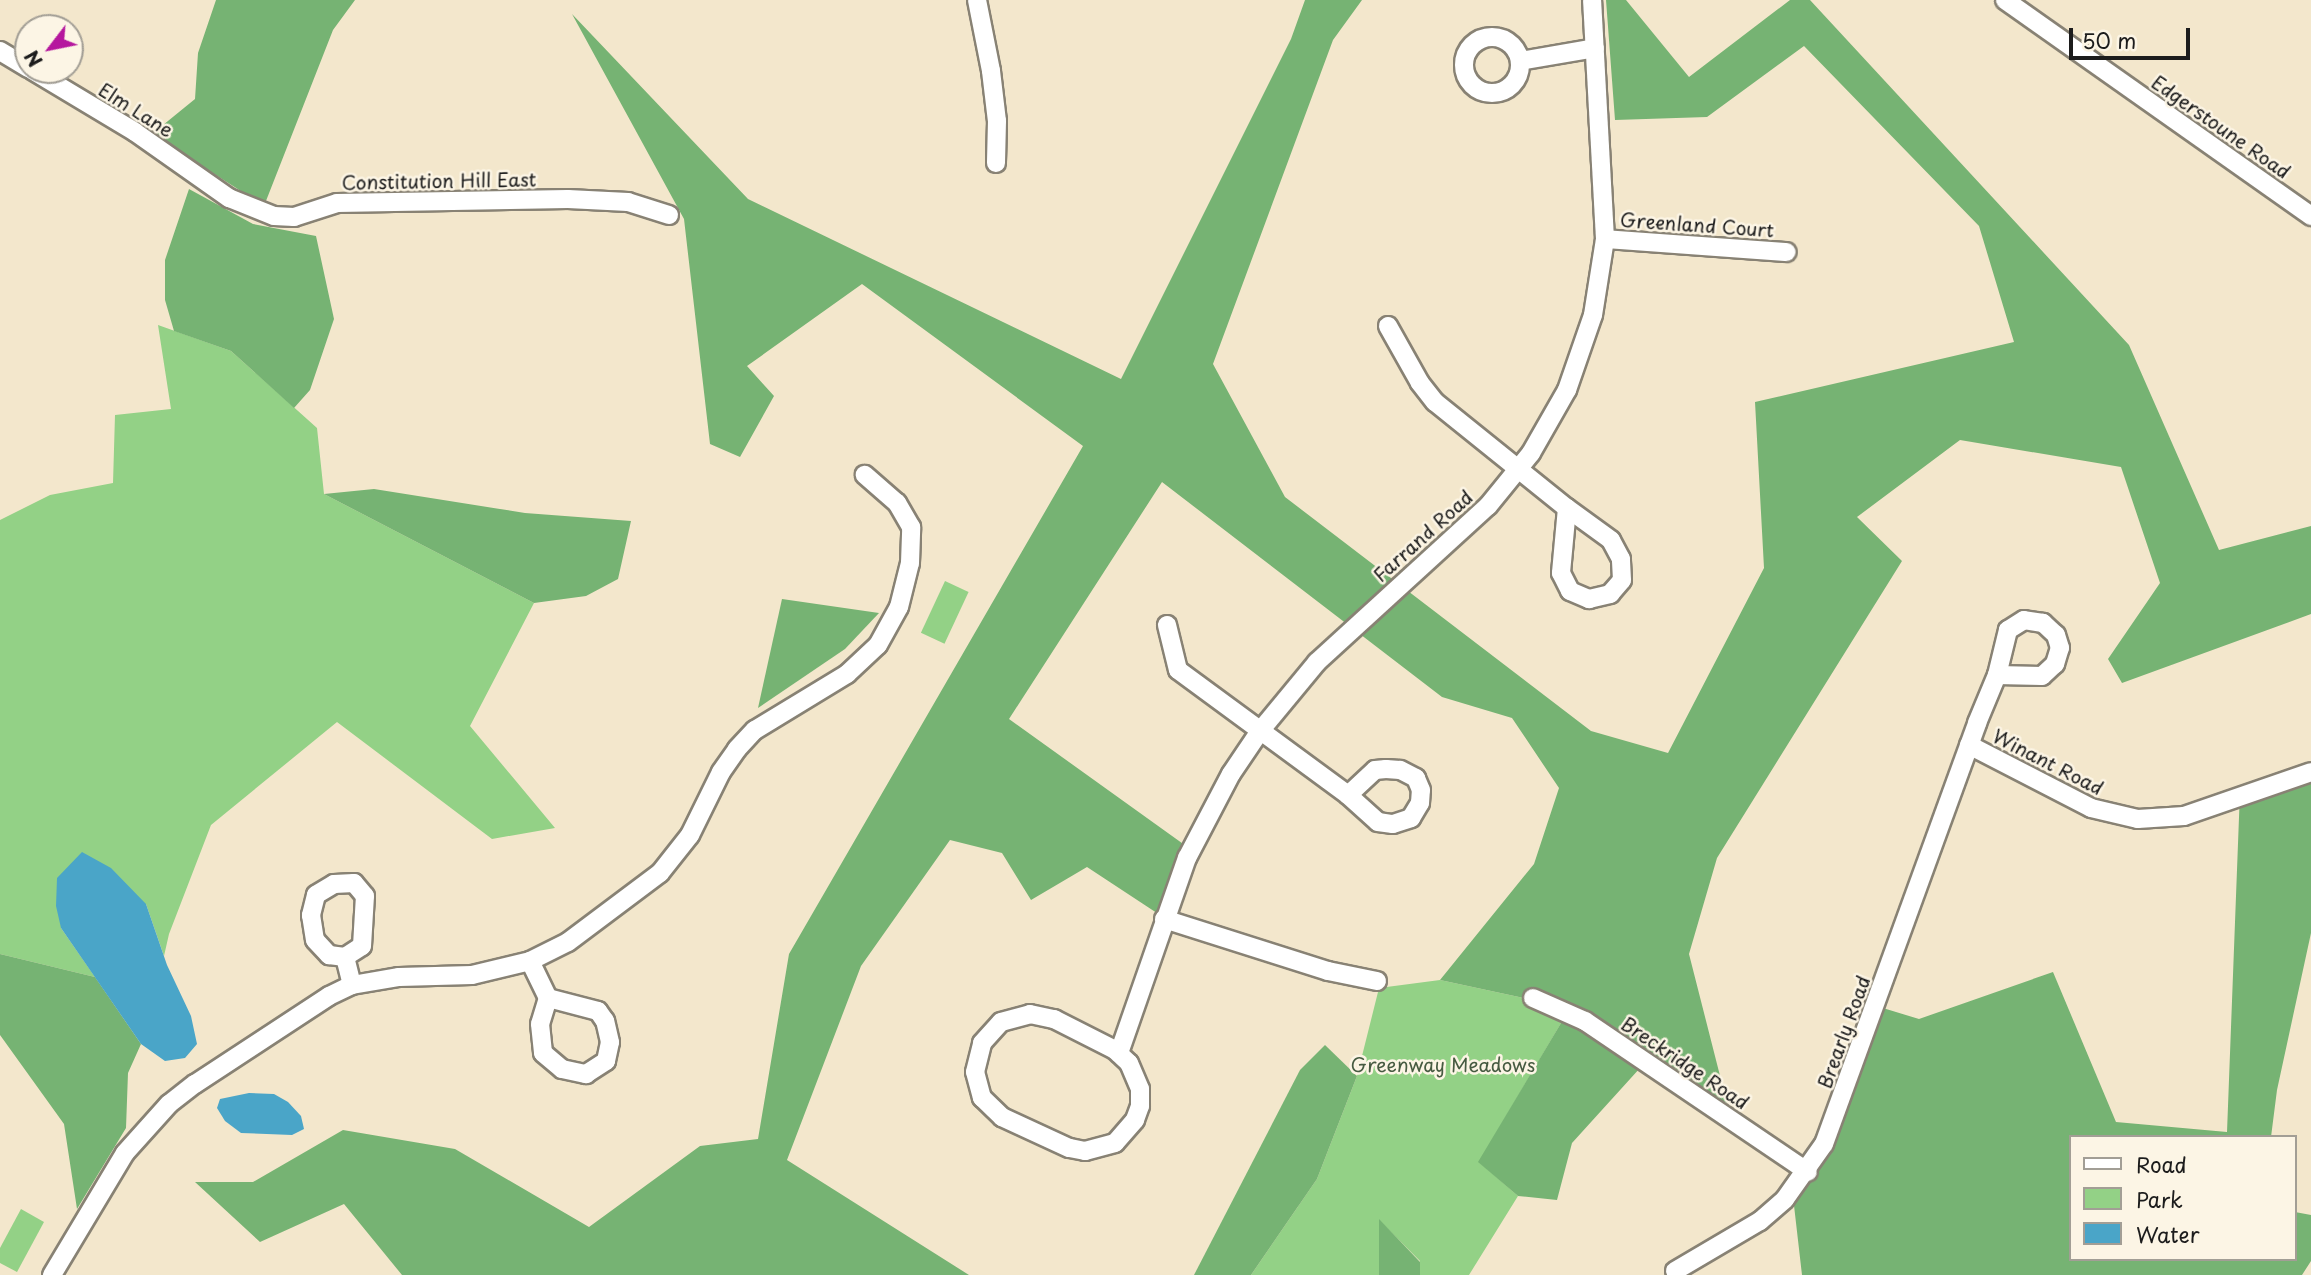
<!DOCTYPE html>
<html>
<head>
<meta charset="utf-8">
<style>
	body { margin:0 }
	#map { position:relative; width:2311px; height:1275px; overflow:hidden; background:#f3e7cc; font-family:"Playpen Sans",sans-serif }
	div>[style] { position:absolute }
	.green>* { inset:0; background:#93d186; transform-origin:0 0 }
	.forest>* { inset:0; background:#76b373 }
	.water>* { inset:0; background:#4aa5c8 }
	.roads { filter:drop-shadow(2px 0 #888274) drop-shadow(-2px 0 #888274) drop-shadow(0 2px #888274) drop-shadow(0 -2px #888274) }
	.minor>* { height:18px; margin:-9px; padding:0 9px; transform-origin:9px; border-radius:9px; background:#fff }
	.minor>.ring { margin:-9px; padding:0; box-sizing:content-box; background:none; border:18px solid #fff; border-radius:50% }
	span { translate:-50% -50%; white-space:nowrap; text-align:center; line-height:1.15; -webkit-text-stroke:5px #fcf5e5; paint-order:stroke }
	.street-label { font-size:19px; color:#1c1c1c }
	.park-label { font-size:19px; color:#465b41 }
	.legend { position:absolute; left:2069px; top:1135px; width:228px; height:126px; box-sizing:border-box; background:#fcf5e5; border:2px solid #a29e95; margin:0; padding:9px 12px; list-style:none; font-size:21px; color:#1c1c1c }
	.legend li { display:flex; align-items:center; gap:14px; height:35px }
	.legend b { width:35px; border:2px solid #a29e95 }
	.north { position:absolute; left:14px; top:14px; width:70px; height:70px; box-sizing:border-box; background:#fcf5e5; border:2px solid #a29e95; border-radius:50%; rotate:238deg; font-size:19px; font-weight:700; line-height:28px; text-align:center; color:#1c1c1c }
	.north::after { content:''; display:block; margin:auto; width:24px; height:32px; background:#b5179e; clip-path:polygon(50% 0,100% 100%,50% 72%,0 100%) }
	.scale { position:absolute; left:2069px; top:28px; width:121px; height:32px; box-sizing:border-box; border:4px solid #1c1c1c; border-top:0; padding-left:9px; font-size:21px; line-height:24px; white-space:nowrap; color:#1c1c1c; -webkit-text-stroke:5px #fcf5e5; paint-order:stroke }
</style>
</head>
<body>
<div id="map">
	<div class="green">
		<div style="clip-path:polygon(158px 325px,231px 351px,317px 428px,324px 494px,534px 603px,470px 726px,555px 828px,492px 839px,337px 722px,211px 825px,169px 934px,164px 956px,146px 904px,61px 928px,95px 977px,0 954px,0 520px,50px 495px,113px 483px,115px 415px,171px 409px)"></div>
		<div style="left:945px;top:581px;width:26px;height:57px;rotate:25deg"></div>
		<div style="clip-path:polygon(1440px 980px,1570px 1008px,1479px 1162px,1518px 1196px,1469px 1275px,1420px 1275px,1420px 1261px,1379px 1220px,1379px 1275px,1251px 1275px,1317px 1179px,1357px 1076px,1379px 988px)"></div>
		<div style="clip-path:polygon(21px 1209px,44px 1222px,17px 1272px,0 1263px,0 1248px)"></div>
	</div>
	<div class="forest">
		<div style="clip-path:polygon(216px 0,355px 0,333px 30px,264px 206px,152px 134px,195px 99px,198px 53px)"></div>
		<div style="clip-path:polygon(1305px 0,1362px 0,1333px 40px,1213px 364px,1285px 497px,1591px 731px,1668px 753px,1764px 568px,1755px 402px,2014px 342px,1979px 226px,1804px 46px,1707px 117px,1615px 120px,1606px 0,1626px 0,1689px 77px,1790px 0,1810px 0,2129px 345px,2219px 550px,2311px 526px,2311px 614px,2122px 683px,2108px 659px,2160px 583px,2121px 467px,1960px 440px,1857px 517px,1902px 561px,1717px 858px,1689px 954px,1730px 1115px,1650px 1057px,1572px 1143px,1557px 1200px,1518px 1196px,1478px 1162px,1570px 1008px,1440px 980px,1534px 864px,1559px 788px,1512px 718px,1442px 697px,1162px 482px,1009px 719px,1193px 851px,1166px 919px,1087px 867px,1031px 900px,1002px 853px,950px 840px,861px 966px,787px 1160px,969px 1275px,402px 1275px,344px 1204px,260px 1242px,195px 1182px,253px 1182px,343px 1130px,455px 1149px,589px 1227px,700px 1146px,758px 1139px,789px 954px,1083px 446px,862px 284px,747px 366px,774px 396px,740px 457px,710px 444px,684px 219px,572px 14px,748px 199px,1121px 379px,1291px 39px)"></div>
		<div style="clip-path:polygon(189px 189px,253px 224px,316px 236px,334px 319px,310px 390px,294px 408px,231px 351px,174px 331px,165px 300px,165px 260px)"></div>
		<div style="clip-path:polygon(374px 489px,525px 513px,631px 521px,618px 579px,586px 596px,534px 603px,324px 494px)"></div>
		<div style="clip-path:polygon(782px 599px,879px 613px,845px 649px,758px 708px)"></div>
		<div style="clip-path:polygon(2311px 773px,2311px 933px,2277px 1090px,2271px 1137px,2071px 1137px,2071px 1259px,2295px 1259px,2295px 1212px,2311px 1215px,2311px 1261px,2302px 1275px,1802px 1275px,1792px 1188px,1873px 1005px,1919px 1019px,2053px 972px,2116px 1122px,2227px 1132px,2240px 791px)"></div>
		<div style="clip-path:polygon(0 954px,95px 977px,141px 1044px,128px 1073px,126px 1128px,77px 1209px,64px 1124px,0 1035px)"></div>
		<div style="clip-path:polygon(1325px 1045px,1357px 1076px,1317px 1179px,1251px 1275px,1194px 1275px,1300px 1070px)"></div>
		<div style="clip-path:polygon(1379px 1219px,1420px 1262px,1420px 1275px,1379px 1275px)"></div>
	</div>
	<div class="water">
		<div style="clip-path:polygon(82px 852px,111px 868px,146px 904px,167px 965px,191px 1016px,197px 1044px,185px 1058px,165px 1061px,141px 1044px,61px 928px,56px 906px,57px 878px)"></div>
		<div style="clip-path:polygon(249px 1093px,274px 1094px,288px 1102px,301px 1116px,304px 1129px,292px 1135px,241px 1133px,225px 1121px,217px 1108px,220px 1099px)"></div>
	</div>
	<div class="roads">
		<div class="minor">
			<div style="left:977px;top:0;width:72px;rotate:78.8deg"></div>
			<div style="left:991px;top:71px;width:50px;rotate:83.2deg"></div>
			<div style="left:997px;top:121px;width:42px;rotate:91.4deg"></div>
			<div style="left:2005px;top:0;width:375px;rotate:35.2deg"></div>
			<div class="ring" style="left:1464px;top:37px;width:38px;height:38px"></div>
			<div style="left:0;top:51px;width:33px;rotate:31deg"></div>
			<div style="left:1520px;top:61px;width:76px;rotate:-9.8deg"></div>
			<div style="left:32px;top:70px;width:120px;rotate:31deg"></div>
			<div style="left:135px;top:132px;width:115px;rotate:35.1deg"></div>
			<div style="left:229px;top:198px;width:48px;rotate:21.8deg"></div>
			<div style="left:274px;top:216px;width:20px;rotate:3deg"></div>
			<div style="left:294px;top:217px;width:45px;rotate:-18deg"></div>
			<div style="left:337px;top:203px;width:231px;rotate:-1deg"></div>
			<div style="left:568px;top:199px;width:60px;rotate:2.9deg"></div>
			<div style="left:628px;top:202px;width:43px;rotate:17.6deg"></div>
			<div style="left:1605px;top:239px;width:182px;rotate:4.1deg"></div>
			<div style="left:1388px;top:326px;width:65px;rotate:60.7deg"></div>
			<div style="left:1420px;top:383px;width:24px;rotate:52deg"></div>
			<div style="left:1435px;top:402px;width:169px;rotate:38.8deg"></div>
			<div style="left:1567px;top:508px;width:65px;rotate:95.3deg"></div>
			<div style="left:1561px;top:573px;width:20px;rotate:63deg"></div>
			<div style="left:1570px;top:591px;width:21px;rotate:23deg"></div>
			<div style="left:1589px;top:599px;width:22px;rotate:-13deg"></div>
			<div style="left:1610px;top:594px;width:18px;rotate:-49deg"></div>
			<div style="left:1622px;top:580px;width:21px;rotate:-93deg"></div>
			<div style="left:1621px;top:559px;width:21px;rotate:-118deg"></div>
			<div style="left:1611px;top:540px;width:54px;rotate:-144deg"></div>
			<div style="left:1167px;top:625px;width:46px;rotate:76.3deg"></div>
			<div style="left:1178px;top:670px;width:211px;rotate:36.3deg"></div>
			<div style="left:1348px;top:795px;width:40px;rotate:42deg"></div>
			<div style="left:1378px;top:822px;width:15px;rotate:8deg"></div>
			<div style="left:1393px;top:824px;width:19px;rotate:-18deg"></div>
			<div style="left:1411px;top:818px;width:17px;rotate:-59deg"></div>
			<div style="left:1420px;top:803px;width:13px;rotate:-86deg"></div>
			<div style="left:1421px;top:790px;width:13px;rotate:-113deg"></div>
			<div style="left:1416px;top:778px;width:18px;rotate:-153deg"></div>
			<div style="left:1400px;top:770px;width:14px;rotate:-176deg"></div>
			<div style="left:1386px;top:769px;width:11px;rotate:175deg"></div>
			<div style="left:1375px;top:770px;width:37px;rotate:137deg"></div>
			<div style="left:1969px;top:745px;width:137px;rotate:27.3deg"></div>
			<div style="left:2091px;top:808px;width:48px;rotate:13.2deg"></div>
			<div style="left:2138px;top:819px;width:46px;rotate:-3.7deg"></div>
			<div style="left:2184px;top:816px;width:134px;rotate:-19.1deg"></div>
			<div style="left:1164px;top:919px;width:172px;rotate:17.6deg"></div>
			<div style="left:1328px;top:971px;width:50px;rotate:11.5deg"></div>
			<div style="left:345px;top:957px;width:20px;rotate:-33deg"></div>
			<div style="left:362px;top:946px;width:50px;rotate:-86.6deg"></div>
			<div style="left:365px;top:896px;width:17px;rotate:-130deg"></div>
			<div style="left:354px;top:883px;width:20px;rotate:177deg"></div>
			<div style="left:334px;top:884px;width:21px;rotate:149deg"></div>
			<div style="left:316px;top:895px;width:21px;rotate:104deg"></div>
			<div style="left:311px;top:915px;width:25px;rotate:81deg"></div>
			<div style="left:315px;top:940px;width:21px;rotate:47deg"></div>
			<div style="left:329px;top:955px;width:16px;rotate:7deg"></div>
			<div style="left:345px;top:957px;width:29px;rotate:76deg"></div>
			<div style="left:530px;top:961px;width:41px;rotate:64.1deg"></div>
			<div style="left:548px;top:998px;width:27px;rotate:107deg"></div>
			<div style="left:540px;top:1024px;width:29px;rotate:84deg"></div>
			<div style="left:543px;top:1053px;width:25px;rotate:40deg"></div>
			<div style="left:562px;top:1069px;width:25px;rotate:12deg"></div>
			<div style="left:586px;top:1074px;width:24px;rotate:-33deg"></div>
			<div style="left:606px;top:1061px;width:19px;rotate:-78deg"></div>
			<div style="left:610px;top:1042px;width:22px;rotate:-103deg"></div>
			<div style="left:605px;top:1021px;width:12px;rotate:-125deg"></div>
			<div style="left:598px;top:1011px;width:52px;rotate:-165.4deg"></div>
			<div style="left:1533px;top:998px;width:57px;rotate:23.9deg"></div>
			<div style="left:1585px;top:1021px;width:269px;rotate:34.1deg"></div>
			<div style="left:1030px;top:1014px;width:25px;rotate:12deg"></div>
			<div style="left:1054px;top:1019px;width:68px;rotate:26.9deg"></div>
			<div style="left:1115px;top:1050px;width:19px;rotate:43deg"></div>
			<div style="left:1129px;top:1063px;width:28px;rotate:67deg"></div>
			<div style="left:1140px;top:1089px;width:17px;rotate:90deg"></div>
			<div style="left:1140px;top:1106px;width:15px;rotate:110deg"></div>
			<div style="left:1135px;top:1120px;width:30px;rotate:131deg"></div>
			<div style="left:1115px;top:1143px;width:31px;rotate:165deg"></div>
			<div style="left:1085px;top:1151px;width:16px;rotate:-169deg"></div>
			<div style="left:1069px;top:1148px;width:74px;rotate:-155.2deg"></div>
			<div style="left:1002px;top:1117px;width:28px;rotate:-136deg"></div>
			<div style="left:982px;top:1098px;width:27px;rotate:-105deg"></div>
			<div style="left:975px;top:1072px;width:30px;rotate:-76deg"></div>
			<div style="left:982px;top:1043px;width:28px;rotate:-48deg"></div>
			<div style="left:1001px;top:1022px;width:30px;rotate:-15deg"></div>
			<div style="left:1119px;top:1053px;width:207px;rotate:-70.8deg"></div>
			<div style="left:1187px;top:858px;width:95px;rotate:-62.4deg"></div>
			<div style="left:1231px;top:774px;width:52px;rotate:-56deg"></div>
			<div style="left:1260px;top:731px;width:89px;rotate:-50.4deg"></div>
			<div style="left:1317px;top:662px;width:231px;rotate:-42.4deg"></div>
			<div style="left:1488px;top:506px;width:68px;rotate:-50.9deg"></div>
			<div style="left:1531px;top:453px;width:73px;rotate:-60.3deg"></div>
			<div style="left:1567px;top:390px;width:79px;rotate:-70.9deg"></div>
			<div style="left:1593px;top:315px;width:77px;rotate:-81deg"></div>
			<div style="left:1605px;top:239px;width:239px;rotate:-93.1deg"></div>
			<div style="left:1675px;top:1271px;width:99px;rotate:-30.5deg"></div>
			<div style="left:1760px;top:1221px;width:33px;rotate:-41deg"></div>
			<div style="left:1785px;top:1199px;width:67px;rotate:-54.7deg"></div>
			<div style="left:1824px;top:1144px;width:448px;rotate:-70deg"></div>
			<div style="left:1977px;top:723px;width:52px;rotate:-67.4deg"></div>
			<div style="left:1997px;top:675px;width:45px;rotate:1.3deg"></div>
			<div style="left:2042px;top:676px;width:18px;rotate:-43deg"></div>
			<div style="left:2055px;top:664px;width:17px;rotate:-73deg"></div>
			<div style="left:2060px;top:648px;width:14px;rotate:-107deg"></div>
			<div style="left:2056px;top:635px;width:18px;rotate:-137deg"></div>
			<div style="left:2043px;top:623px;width:19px;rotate:-171deg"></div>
			<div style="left:2024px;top:620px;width:19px;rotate:148deg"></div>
			<div style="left:2008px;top:630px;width:46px;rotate:103.7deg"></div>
			<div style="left:52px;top:1275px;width:142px;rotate:-59.1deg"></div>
			<div style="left:125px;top:1153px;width:66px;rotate:-48.1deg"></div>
			<div style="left:169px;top:1104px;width:33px;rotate:-38deg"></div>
			<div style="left:195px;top:1084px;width:160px;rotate:-33.3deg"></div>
			<div style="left:329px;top:996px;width:25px;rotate:-26deg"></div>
			<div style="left:352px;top:985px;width:48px;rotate:-9.7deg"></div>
			<div style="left:399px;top:977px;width:73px;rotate:-1.6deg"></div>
			<div style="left:472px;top:975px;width:60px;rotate:-13.6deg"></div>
			<div style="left:530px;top:961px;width:42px;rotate:-26.6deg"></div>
			<div style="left:568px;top:942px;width:115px;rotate:-36.9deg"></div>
			<div style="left:660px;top:873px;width:48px;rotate:-51.7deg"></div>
			<div style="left:690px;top:835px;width:70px;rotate:-63.8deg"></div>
			<div style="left:721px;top:772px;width:28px;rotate:-55deg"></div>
			<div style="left:737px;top:749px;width:26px;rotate:-47deg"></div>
			<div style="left:755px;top:730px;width:108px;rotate:-31.3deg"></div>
			<div style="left:847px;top:674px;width:42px;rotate:-43.1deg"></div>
			<div style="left:878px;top:645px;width:43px;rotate:-61.1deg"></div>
			<div style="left:899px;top:607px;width:45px;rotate:-76deg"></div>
			<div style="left:910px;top:563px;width:36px;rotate:-88deg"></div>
			<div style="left:911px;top:527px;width:28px;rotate:-120deg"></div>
			<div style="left:897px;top:503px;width:43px;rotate:-138.8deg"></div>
		</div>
	</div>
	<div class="street-label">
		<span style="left:136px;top:110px;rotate:32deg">Elm Lane</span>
		<span style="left:2221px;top:127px;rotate:35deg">Edgerstoune Road</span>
		<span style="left:439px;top:181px;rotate:-1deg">Constitution Hill East</span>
		<span style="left:1697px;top:225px;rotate:4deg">Greenland Court</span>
		<span style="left:1423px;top:536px;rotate:-42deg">Farrand Road</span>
		<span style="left:2048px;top:762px;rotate:27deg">Winant Road</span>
		<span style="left:1844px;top:1032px;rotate:-70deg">Brearly Road</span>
		<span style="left:1685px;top:1063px;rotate:34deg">Breckridge Road</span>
	</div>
	<div class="park-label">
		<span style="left:1443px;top:1065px">Greenway Meadows</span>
	</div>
	<ul class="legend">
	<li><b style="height:9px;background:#fff"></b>Road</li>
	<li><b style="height:19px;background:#93d186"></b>Park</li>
	<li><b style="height:19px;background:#4aa5c8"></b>Water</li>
	</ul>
	<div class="north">N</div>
	<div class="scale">50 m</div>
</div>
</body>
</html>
